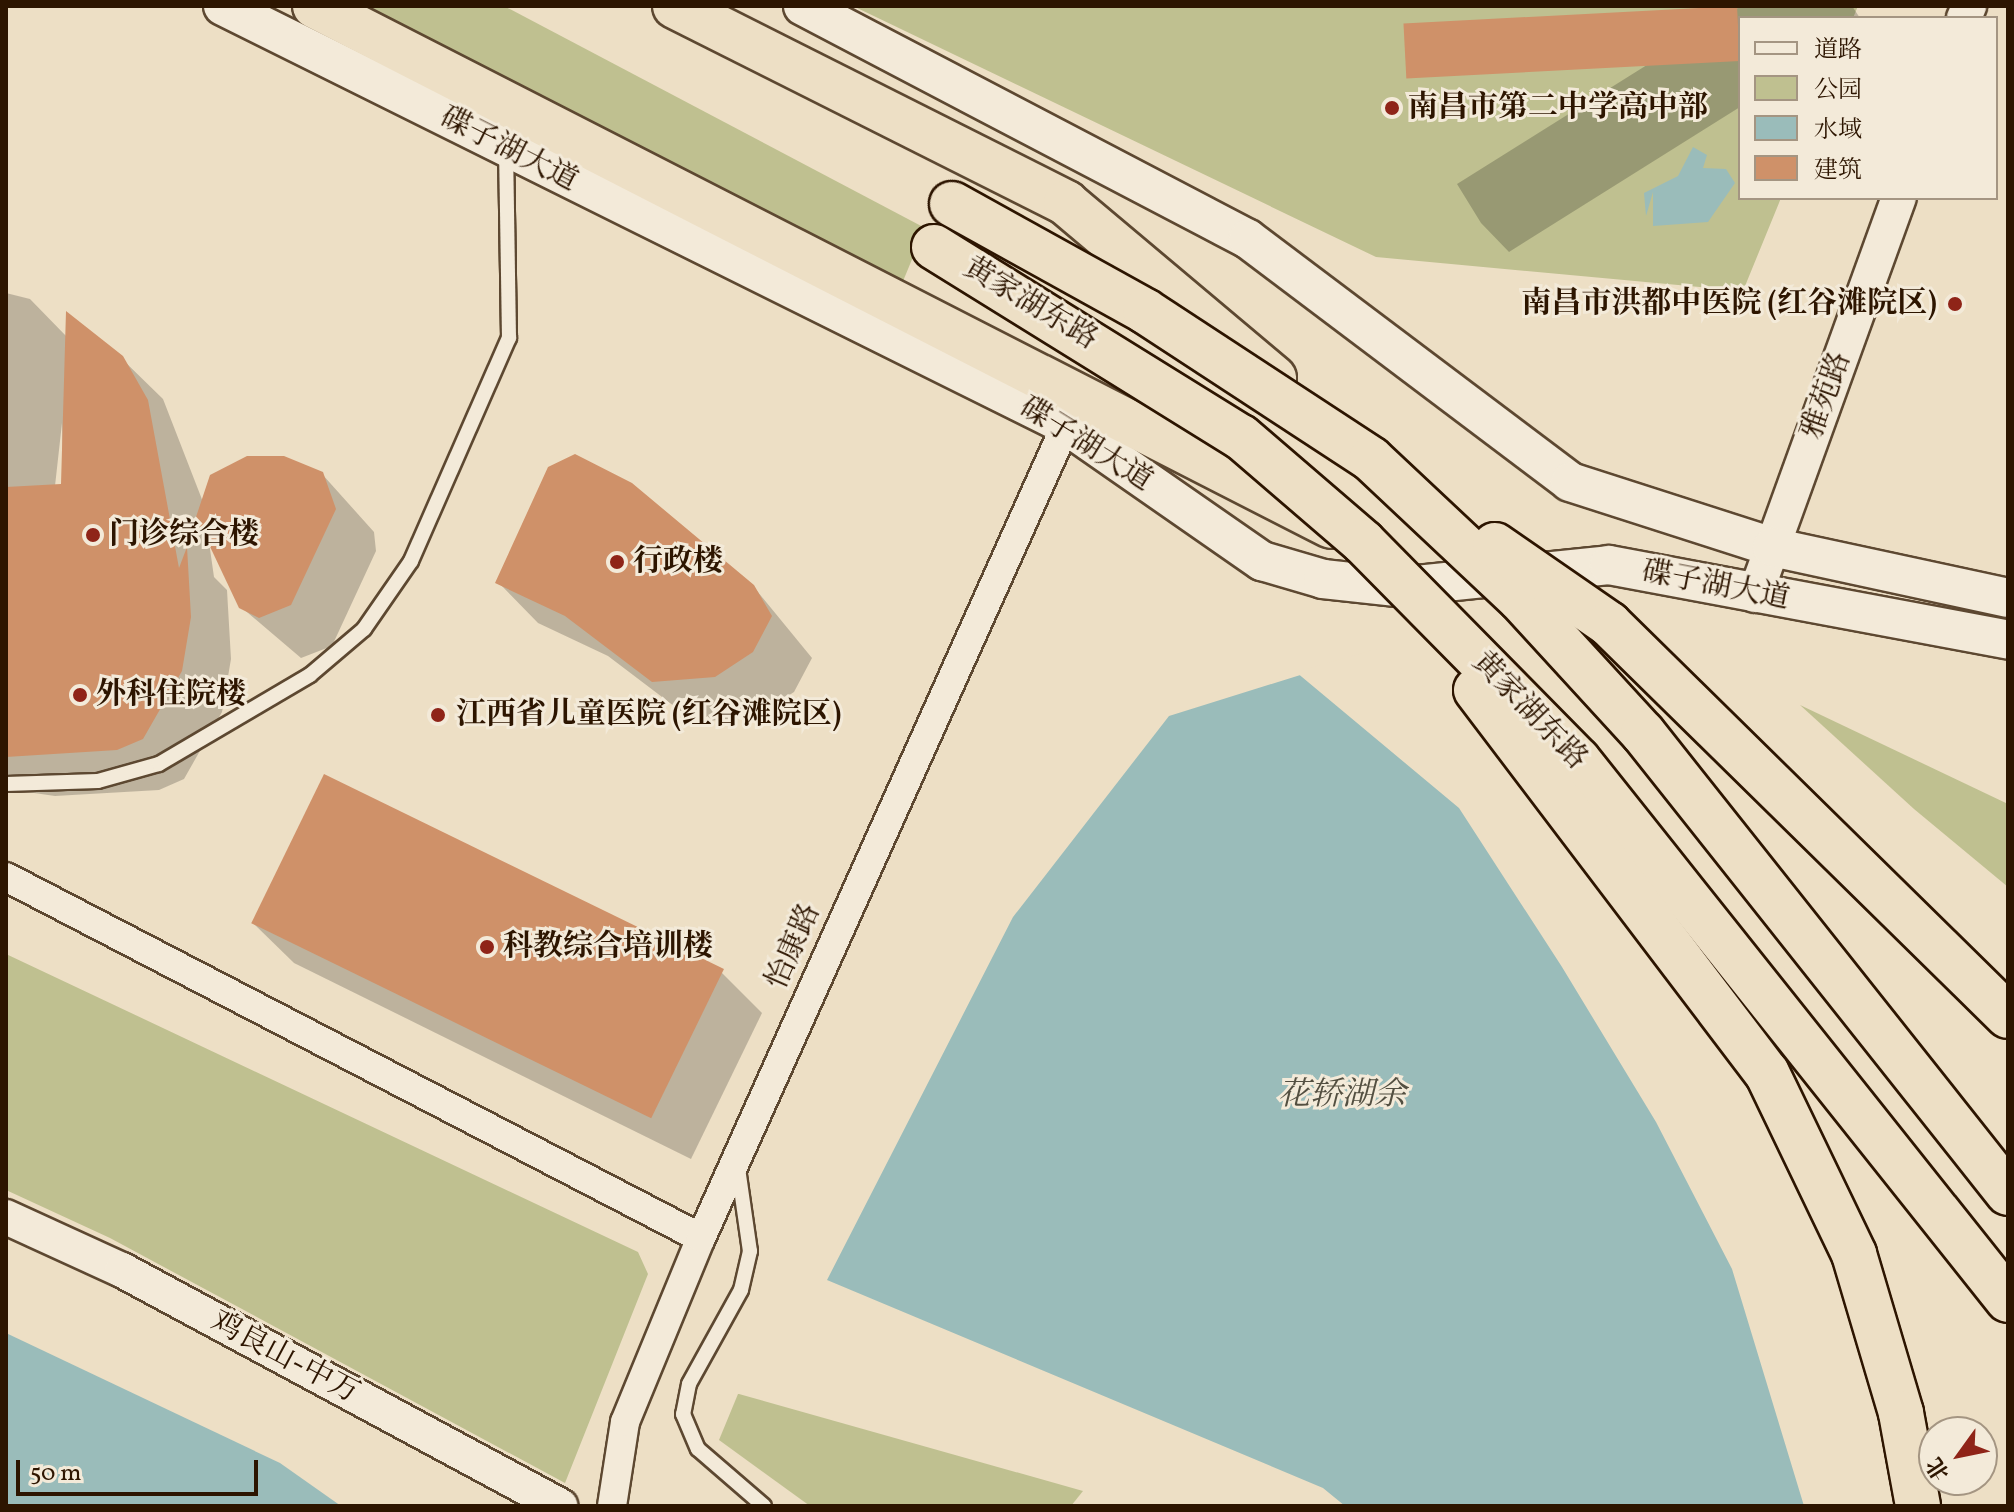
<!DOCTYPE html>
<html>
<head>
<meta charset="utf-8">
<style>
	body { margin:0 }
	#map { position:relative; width:2014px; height:1512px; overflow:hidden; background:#eddfc5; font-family:Vollkorn,"Noto Serif SC",serif }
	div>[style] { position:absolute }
	.green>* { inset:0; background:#bfc090 }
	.water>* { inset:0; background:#9abcba }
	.pier>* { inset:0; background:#eddfc5 }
	.shadow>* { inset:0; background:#0003 }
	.building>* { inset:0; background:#cf9169; transform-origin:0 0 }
	.roads { filter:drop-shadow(2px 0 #5d4831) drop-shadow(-2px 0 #5d4831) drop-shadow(0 2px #5d4831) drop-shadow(0 -2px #5d4831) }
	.service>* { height:14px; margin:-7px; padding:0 7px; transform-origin:7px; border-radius:7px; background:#f3ead9 }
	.minor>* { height:28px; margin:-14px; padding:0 14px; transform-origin:14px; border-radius:14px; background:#f3ead9 }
	.tertiary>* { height:34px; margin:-17px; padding:0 17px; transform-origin:17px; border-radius:17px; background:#f3ead9 }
	.secondary>* { height:38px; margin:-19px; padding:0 19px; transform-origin:19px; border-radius:19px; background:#f3ead9 }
	.trunk>* { height:44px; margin:-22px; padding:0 22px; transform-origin:22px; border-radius:22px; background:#eddfc5 }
	.bridges { filter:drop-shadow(2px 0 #2d1500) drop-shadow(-2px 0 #2d1500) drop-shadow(0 2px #2d1500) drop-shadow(0 -2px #2d1500) }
	.trunk-bridge>* { height:44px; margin:-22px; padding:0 22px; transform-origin:22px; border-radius:22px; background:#eddfc5 }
	.dots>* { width:22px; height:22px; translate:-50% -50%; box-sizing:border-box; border:4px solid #f3ead9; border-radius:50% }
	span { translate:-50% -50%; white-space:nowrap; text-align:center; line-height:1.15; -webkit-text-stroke:6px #f3ead9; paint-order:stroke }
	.poi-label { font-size:30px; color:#2d1500; font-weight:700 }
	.left { translate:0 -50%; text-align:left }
	.right { translate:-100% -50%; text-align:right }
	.street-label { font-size:30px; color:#2d1500 }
	.water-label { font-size:32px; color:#534f41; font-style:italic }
	.frame { position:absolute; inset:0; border:8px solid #2d1500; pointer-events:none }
	.legend { position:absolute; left:1738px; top:16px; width:260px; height:184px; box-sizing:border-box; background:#f3ead9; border:2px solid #a49582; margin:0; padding:10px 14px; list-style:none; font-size:24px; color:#2d1500 }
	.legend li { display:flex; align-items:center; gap:16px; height:40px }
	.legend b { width:40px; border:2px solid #a49582 }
	.north { position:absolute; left:1918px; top:1416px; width:80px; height:80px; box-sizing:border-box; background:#f3ead9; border:2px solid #a49582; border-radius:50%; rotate:237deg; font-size:22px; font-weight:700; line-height:32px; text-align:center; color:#2d1500 }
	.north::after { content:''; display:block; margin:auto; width:28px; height:36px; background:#8f2418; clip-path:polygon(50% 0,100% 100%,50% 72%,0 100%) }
	.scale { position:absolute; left:16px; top:1460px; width:242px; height:36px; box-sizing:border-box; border:4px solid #2d1500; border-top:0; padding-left:10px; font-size:24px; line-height:28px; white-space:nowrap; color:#2d1500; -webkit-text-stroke:6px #f3ead9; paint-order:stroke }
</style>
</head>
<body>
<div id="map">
	<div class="green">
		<div style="clip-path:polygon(362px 6px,504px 6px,925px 228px,901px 286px)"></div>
		<div style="clip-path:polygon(853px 6px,1858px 6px,1853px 18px,1740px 18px,1740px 198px,1781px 198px,1743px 291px,1376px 257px)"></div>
		<div style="clip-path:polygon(1800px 705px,2008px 804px,2008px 887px,1914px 809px)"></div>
		<div style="clip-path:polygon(6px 954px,638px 1252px,648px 1274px,565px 1483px,110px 1238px,6px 1190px)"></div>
		<div style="clip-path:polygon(738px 1394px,739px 1394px,1083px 1491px,1071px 1506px,810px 1506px,719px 1440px)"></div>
	</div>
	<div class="water">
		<div style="clip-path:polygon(1693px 147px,1707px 155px,1703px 168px,1726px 169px,1735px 183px,1708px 222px,1653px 226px,1653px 192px,1646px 216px,1644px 193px,1678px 176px)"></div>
		<div style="clip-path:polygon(evenodd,1374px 652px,1990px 1135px,2008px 1506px,1345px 1506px,1323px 1488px,827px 1280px,1013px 917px,1169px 716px,1374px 652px,1934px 1432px,1982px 1432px,1982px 1480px,1934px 1480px,1934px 1432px)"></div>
		<div style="clip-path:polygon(6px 1333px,280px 1463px,341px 1506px,6px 1506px)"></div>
	</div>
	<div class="pier">
		<div style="clip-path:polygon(evenodd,1376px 649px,1991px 1130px,2008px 1119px,2008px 1506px,1804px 1506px,1732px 1269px,1656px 1122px,1562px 967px,1459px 808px,1296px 672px,1376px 649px,1934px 1432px,1982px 1432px,1982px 1480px,1934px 1480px,1934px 1432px)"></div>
	</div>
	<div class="shadow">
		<div style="clip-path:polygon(1741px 6px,1852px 6px,1860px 18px,1740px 18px,1740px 107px,1509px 252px,1481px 223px,1457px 184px)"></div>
		<div style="clip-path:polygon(evenodd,6px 293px,30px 299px,67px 337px,121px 358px,163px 399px,203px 502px,322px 474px,374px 532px,376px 551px,332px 646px,301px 658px,241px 607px,209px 542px,214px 577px,227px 590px,231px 659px,222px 712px,184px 779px,159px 790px,55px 796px,6px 789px,6px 293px,62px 423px,63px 486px,55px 486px,62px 423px)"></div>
		<div style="clip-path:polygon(498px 582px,753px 586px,812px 658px,794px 692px,756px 717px,695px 722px,608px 656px,538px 623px)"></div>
		<div style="clip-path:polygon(253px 923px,721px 972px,762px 1013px,691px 1159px,294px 963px)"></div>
	</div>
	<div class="building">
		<div style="left:1737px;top:6px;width:55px;height:334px;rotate:87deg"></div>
		<div style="clip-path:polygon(66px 311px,123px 356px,148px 400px,179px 568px,187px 547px,191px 617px,182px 671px,143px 739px,117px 750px,6px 757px,6px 487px,61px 484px)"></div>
		<div style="clip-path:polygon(575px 454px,632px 483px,754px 585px,772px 616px,753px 652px,715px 677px,652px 682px,565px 616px,495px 583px,548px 467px)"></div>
		<div style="clip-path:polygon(247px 456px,284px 456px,323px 472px,336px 509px,291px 605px,259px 618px,239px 608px,196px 517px,210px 475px)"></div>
		<div style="left:324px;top:774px;width:445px;height:166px;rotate:26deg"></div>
	</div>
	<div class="roads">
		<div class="service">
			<div style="left:6px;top:784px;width:92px;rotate:-1.9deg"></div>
			<div style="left:98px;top:781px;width:63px;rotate:-15.6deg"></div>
			<div style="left:159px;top:764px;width:175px;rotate:-30.5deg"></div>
			<div style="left:310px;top:675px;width:71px;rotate:-40.4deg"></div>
			<div style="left:364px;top:629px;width:83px;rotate:-55.3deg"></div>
			<div style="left:411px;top:561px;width:244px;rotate:-66.3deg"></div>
			<div style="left:509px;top:338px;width:189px;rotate:-90.9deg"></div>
			<div style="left:738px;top:1168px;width:84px;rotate:81.8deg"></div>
			<div style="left:750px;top:1251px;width:40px;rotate:103deg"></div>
			<div style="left:741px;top:1290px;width:107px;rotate:119deg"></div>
			<div style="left:689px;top:1384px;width:31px;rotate:101deg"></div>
			<div style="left:683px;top:1414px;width:38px;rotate:67deg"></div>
			<div style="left:698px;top:1449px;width:87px;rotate:40.8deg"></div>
		</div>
		<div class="minor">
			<div style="left:6px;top:877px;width:783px;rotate:27.45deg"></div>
			<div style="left:612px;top:1506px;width:85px;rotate:-81.2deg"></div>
			<div style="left:625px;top:1422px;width:199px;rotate:-67.6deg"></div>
			<div style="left:701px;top:1238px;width:891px;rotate:-65.82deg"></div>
		</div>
		<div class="tertiary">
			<div style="left:1964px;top:18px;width:13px;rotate:-67deg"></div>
			<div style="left:1755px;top:595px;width:422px;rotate:-70.1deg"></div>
			<div style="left:6px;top:1217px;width:128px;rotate:24.6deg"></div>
			<div style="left:122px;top:1270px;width:498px;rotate:28.3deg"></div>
		</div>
		<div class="secondary">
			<div style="left:223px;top:6px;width:941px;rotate:26.43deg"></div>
			<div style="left:1066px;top:425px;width:239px;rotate:34.8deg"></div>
			<div style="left:1262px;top:561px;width:64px;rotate:16.4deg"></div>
			<div style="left:1323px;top:579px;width:74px;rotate:6.2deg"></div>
			<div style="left:1397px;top:587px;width:213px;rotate:-5.9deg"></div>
			<div style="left:1609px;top:565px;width:406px;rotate:10.6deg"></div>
			<div style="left:803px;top:6px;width:502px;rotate:27.64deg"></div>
			<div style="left:1248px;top:239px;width:403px;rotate:37deg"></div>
			<div style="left:1570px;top:482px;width:212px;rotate:17.8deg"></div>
			<div style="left:1772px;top:547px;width:241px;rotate:12.2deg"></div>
		</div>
		<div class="trunk">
			<div style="left:315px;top:6px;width:1141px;rotate:27.1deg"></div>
			<div style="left:675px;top:6px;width:438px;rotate:26.7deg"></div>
			<div style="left:1066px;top:203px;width:272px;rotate:40.1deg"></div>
		</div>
	</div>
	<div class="bridges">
		<div class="trunk-bridge">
			<div style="left:952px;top:204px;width:221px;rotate:29deg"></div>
			<div style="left:1145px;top:311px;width:270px;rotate:33.2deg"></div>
			<div style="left:1371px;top:459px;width:204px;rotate:43.2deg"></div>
			<div style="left:1520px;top:599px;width:182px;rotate:47.5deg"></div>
			<div style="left:1643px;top:733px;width:587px;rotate:51.57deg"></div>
			<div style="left:934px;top:247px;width:361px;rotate:31.8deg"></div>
			<div style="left:1241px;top:437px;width:161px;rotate:40.7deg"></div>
			<div style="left:1363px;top:542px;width:306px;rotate:45.4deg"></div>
			<div style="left:1578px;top:760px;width:690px;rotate:51.47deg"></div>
			<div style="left:1495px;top:545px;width:139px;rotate:34.7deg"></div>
			<div style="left:1609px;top:624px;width:559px;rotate:44.49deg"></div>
			<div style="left:1476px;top:690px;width:481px;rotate:52.8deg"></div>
			<div style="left:1767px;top:1073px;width:201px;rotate:64.3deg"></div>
			<div style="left:1854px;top:1254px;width:166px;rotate:73.5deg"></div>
			<div style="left:1901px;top:1413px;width:95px;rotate:79.6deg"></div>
		</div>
	</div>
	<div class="dots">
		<div style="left:1392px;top:108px;background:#8f2418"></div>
		<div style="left:1955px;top:304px;background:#8f2418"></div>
		<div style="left:93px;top:535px;background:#8f2418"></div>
		<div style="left:617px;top:562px;background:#8f2418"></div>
		<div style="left:80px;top:695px;background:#8f2418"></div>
		<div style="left:438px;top:715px;background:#8f2418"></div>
		<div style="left:487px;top:947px;background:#8f2418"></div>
	</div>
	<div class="poi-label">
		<span class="left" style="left:1408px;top:108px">南昌市第二中学高中部</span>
		<span class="right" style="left:1937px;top:304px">南昌市洪都中医院 (红谷滩院区)</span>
		<span class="left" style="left:109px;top:535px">门诊综合楼</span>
		<span class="left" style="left:633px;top:562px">行政楼</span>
		<span class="left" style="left:96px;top:695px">外科住院楼</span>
		<span class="left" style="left:456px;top:715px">江西省儿童医院 (红谷滩院区)</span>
		<span class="left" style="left:503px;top:947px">科教综合培训楼</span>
	</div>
	<div class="street-label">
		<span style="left:509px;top:150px;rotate:27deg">碟子湖大道</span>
		<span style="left:1030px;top:304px;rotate:31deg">黄家湖东路</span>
		<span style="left:1827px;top:396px;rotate:-70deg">雅苑路</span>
		<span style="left:1086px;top:445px;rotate:32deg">碟子湖大道</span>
		<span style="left:1716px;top:586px;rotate:11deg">碟子湖大道</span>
		<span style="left:1529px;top:711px;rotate:46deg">黄家湖东路</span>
		<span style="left:794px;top:947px;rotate:-66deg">怡康路</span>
		<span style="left:285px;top:1358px;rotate:28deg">鸡良山-中万</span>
	</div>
	<div class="water-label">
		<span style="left:1342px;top:1096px">花轿湖余</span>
	</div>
	<div class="frame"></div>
	<ul class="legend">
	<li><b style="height:10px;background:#f3ead9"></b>道路</li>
	<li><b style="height:22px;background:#bfc090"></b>公园</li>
	<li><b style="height:22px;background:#9abcba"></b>水域</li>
	<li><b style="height:22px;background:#cf9169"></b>建筑</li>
	</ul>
	<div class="north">北</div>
	<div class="scale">50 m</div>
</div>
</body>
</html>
